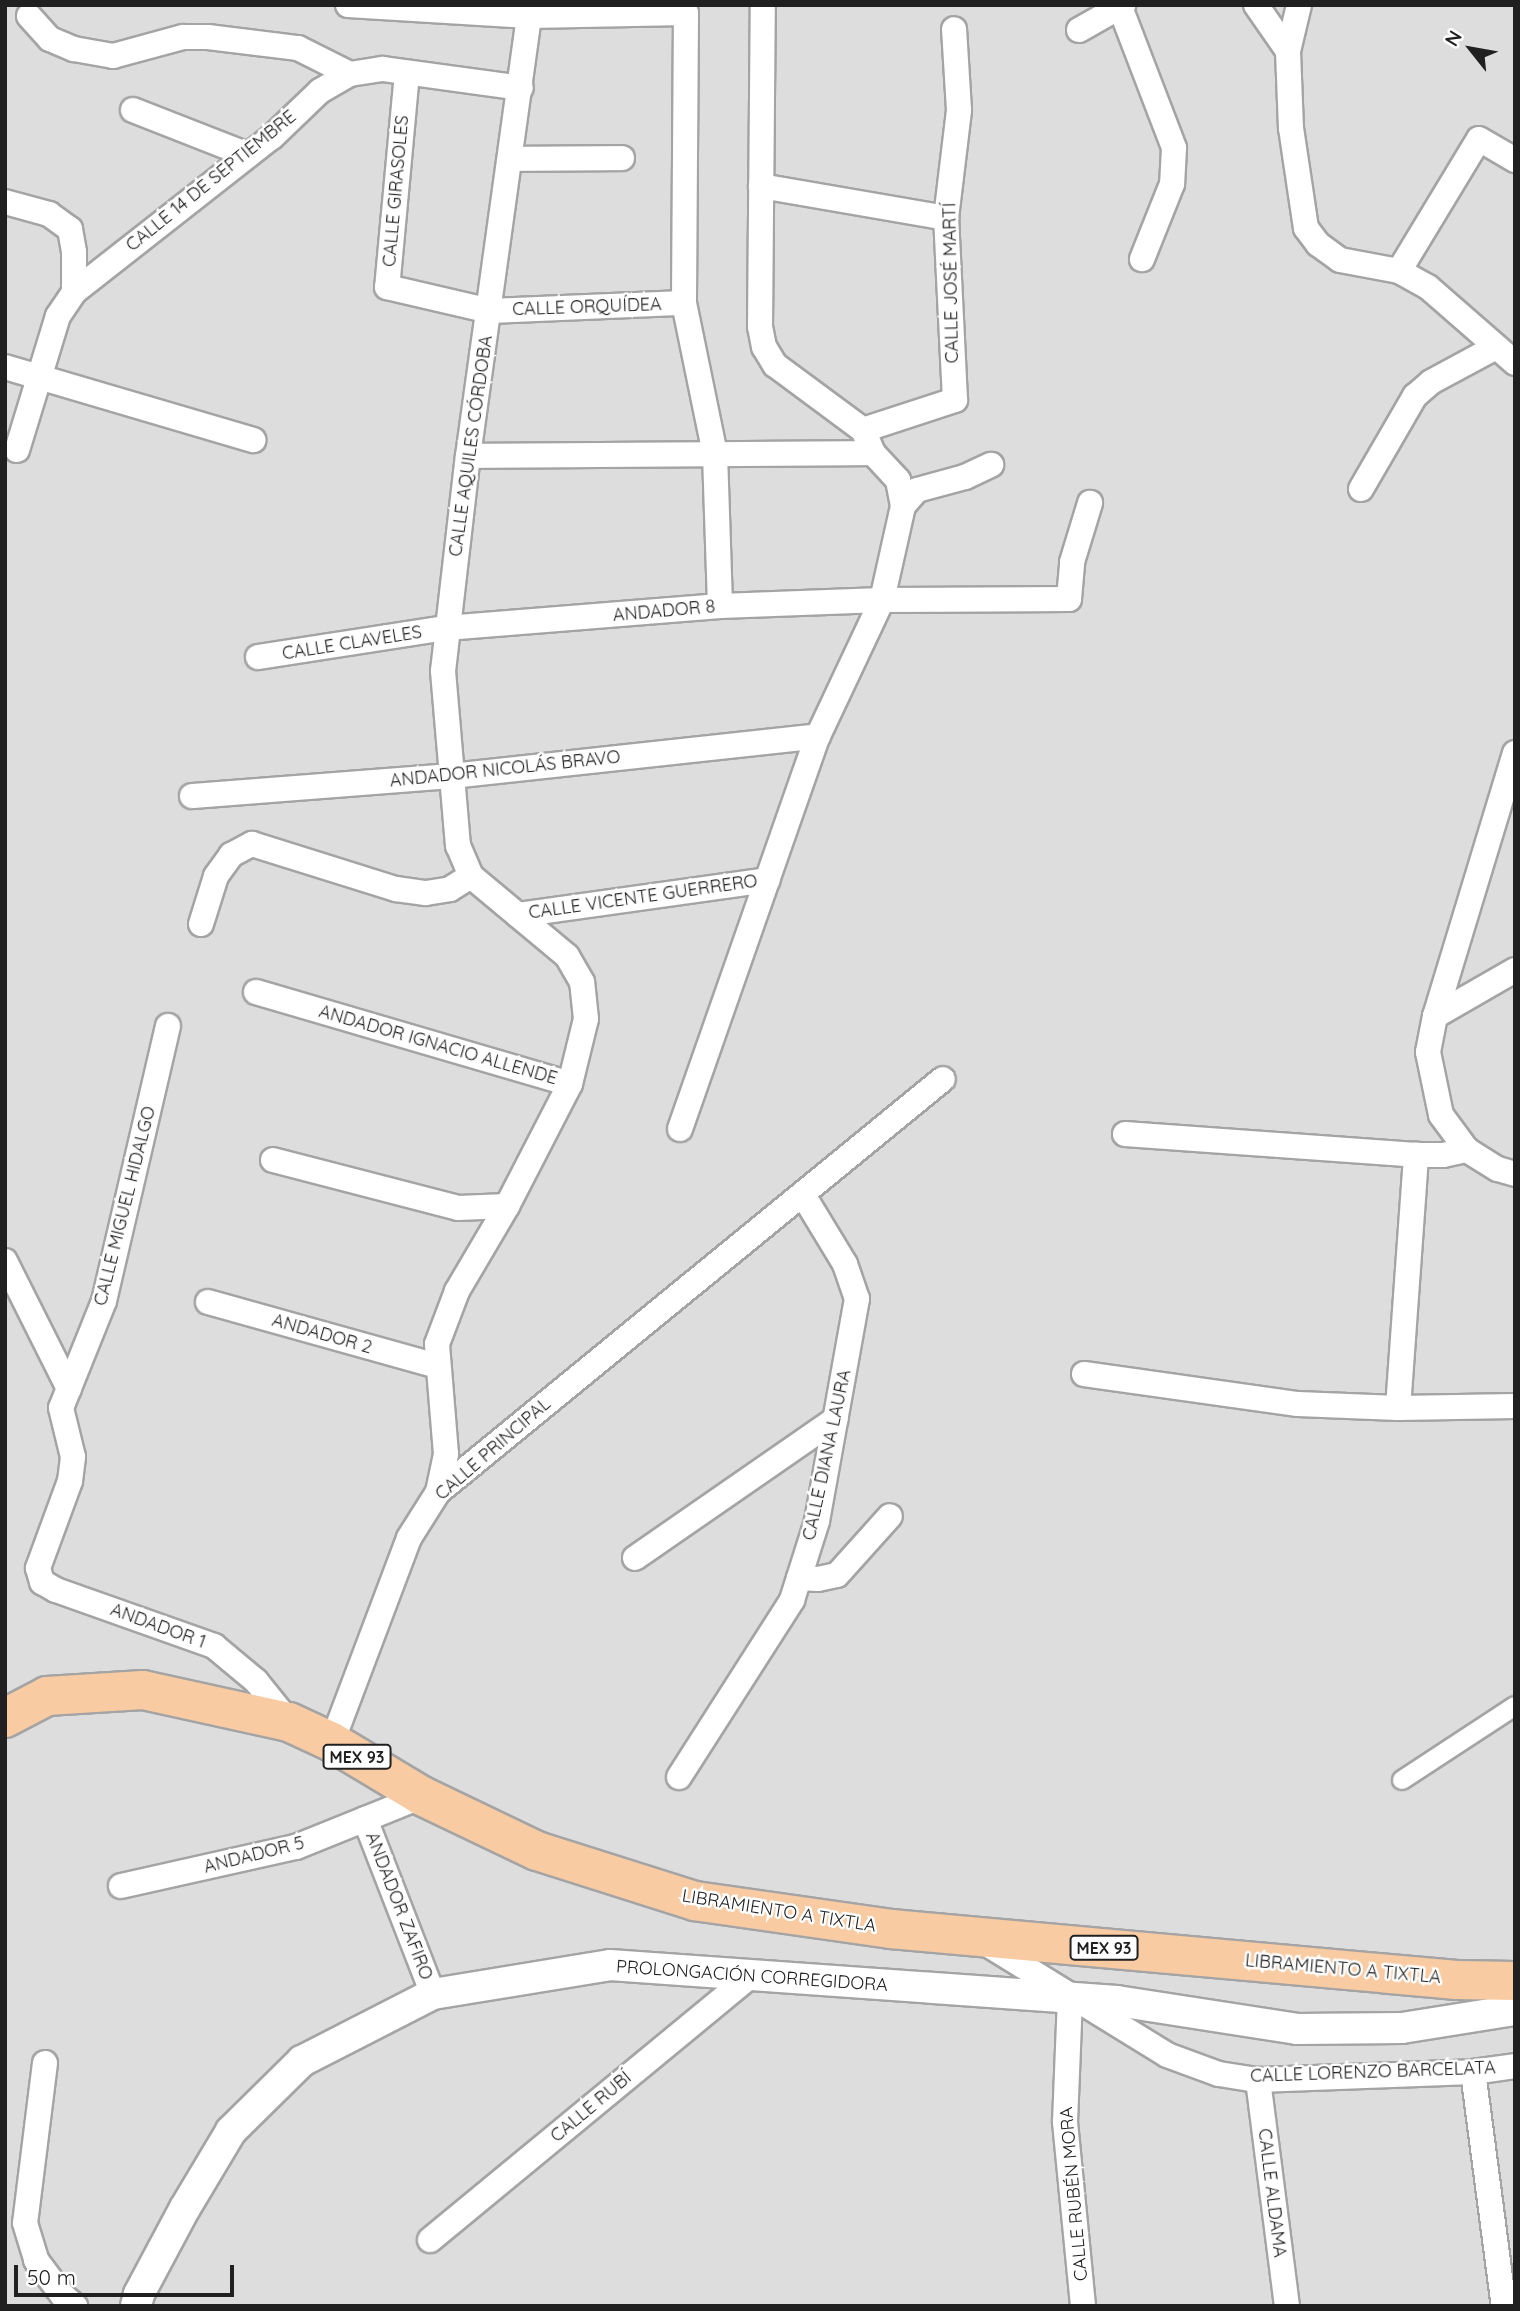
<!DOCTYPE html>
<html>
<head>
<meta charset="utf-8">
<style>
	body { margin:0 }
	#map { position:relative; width:1520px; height:2311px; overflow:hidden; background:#f0ece7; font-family:Quicksand,sans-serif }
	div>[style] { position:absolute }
	.residential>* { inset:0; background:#dedddd; transform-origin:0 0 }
	.roads { filter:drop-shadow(2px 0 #a4a4a4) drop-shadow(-2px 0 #a4a4a4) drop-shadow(0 2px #a4a4a4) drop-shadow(0 -2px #a4a4a4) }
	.pedestrian>* { height:18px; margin:-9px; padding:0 9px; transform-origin:9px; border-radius:9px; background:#fff }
	.minor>* { height:24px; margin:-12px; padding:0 12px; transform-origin:12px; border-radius:12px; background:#fff }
	.tertiary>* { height:30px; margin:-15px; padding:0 15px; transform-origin:15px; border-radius:15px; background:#fff }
	.primary>* { height:38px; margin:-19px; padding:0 19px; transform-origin:19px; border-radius:19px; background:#f9cba3 }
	span { translate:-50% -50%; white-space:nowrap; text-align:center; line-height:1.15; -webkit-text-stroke:5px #fff; paint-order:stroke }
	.shield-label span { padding:2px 5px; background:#fff; border:2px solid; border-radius:5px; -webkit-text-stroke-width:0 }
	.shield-label { font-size:16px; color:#202020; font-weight:700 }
	.street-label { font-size:18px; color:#202020 }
	.frame { position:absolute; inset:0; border:7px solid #202020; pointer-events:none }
	.north { position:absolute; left:1436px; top:14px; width:70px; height:70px; -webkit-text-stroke:5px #fff; paint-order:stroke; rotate:301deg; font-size:19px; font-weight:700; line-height:28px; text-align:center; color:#202020 }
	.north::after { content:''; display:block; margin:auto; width:24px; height:32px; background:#202020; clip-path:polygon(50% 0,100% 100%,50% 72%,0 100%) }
	.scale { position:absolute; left:14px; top:2265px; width:220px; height:32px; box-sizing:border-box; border:4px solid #202020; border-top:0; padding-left:9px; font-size:21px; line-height:24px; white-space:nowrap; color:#202020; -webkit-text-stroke:5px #fff; paint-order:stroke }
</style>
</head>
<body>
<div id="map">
	<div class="residential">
		<div style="left:5px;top:5px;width:1510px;height:2301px"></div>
	</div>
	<div class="roads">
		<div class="pedestrian">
			<div style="left:1402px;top:1780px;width:135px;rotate:-33.2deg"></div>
		</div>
		<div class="minor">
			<div style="left:348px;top:5px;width:181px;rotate:3.5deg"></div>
			<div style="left:529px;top:16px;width:157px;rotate:-1.1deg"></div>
			<div style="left:686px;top:13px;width:290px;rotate:90.4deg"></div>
			<div style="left:684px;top:303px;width:154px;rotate:78.4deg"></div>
			<div style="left:715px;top:454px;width:152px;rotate:88.1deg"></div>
			<div style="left:1256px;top:5px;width:56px;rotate:55.2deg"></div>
			<div style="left:1299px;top:5px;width:47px;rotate:103.4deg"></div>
			<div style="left:1288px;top:51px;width:77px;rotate:87.8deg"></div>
			<div style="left:1291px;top:128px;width:101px;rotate:81.5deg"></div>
			<div style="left:1306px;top:228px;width:20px;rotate:53deg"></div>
			<div style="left:1318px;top:244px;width:27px;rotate:36deg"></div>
			<div style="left:1340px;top:260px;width:60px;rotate:10.6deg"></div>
			<div style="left:1399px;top:271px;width:33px;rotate:29deg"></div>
			<div style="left:1428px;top:287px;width:116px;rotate:41.1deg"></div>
			<div style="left:1120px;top:7px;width:151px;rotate:69deg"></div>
			<div style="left:1174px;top:148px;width:36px;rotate:93deg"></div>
			<div style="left:1172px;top:184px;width:81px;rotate:111.8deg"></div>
			<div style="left:29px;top:16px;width:31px;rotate:48deg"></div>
			<div style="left:50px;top:39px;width:26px;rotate:23deg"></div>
			<div style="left:74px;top:49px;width:40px;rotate:10deg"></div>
			<div style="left:113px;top:56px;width:73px;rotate:-15.2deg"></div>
			<div style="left:183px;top:37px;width:25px"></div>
			<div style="left:208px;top:37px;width:91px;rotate:7deg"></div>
			<div style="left:298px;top:48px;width:58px;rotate:26.6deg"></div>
			<div style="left:350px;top:74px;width:33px;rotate:-9deg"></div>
			<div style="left:383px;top:69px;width:139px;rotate:7.8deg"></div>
			<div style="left:1079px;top:30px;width:51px;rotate:-29.6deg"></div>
			<div style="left:407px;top:73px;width:215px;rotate:95.3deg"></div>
			<div style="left:387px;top:287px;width:106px;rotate:13.1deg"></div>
			<div style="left:490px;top:311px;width:194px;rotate:-2.4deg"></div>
			<div style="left:133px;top:110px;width:123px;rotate:21.4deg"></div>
			<div style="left:511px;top:159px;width:111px;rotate:-0.5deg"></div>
			<div style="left:761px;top:186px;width:188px;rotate:9.8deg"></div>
			<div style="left:5px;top:202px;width:46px;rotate:15.3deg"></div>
			<div style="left:49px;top:214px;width:26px;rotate:36deg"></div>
			<div style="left:70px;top:229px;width:23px;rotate:80deg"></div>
			<div style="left:74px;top:252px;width:40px;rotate:90deg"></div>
			<div style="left:1399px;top:271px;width:154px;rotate:-58.8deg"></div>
			<div style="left:1479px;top:139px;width:42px;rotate:30.3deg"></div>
			<div style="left:5px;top:367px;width:259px;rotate:16.4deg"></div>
			<div style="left:863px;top:430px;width:97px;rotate:-18.1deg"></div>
			<div style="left:955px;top:400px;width:182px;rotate:-92.8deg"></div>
			<div style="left:946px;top:218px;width:109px;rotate:-83.1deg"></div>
			<div style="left:959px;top:110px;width:81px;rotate:-93.5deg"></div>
			<div style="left:17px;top:450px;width:140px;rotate:-73deg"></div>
			<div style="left:58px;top:316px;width:29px;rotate:-56deg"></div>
			<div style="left:74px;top:292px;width:251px;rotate:-38.1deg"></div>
			<div style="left:272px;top:137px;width:66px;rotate:-43.8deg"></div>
			<div style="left:320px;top:91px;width:34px;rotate:-30deg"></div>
			<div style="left:468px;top:456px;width:405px;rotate:-0.4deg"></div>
			<div style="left:1361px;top:489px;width:108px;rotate:-59.9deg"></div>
			<div style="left:1415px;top:396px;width:21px;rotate:-41deg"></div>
			<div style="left:1431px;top:382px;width:74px;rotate:-28.3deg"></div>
			<div style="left:903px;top:506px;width:21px;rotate:-49deg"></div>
			<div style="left:917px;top:490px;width:50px;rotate:-15.2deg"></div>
			<div style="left:965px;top:477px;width:29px;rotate:-25deg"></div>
			<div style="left:258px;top:657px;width:190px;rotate:-8.8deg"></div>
			<div style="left:446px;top:628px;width:275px;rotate:-4.6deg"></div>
			<div style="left:720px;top:606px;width:162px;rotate:-2.1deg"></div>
			<div style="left:882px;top:600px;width:187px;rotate:-0.3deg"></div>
			<div style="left:1069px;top:599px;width:37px;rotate:-85deg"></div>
			<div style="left:1072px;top:562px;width:62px;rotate:-73deg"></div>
			<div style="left:1515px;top:753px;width:275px;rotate:106.9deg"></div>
			<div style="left:1435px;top:1016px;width:37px;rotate:101deg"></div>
			<div style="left:1428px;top:1052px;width:64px;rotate:78.3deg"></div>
			<div style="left:1441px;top:1115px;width:44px;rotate:53.4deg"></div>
			<div style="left:1467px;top:1150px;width:36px;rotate:32deg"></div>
			<div style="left:1498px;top:1169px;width:18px;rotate:16deg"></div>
			<div style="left:192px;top:796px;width:261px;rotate:-4.4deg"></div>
			<div style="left:452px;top:776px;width:368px;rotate:-6.2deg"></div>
			<div style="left:518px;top:915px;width:252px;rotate:-8deg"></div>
			<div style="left:201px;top:924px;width:50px;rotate:-72.6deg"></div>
			<div style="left:216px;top:876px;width:26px;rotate:-54deg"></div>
			<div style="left:231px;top:855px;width:24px;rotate:-28deg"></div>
			<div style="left:252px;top:844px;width:151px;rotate:17.4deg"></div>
			<div style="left:396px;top:889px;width:30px;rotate:8deg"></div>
			<div style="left:426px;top:893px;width:24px;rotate:-9deg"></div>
			<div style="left:450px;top:889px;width:25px;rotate:-32deg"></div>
			<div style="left:256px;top:992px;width:327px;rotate:16.3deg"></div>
			<div style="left:1435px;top:1016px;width:92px;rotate:-29.9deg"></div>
			<div style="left:168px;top:1026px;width:282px;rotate:103.1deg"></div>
			<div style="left:104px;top:1301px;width:115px;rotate:111.9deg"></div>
			<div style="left:61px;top:1408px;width:50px;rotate:76.2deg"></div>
			<div style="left:73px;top:1457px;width:24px;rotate:97deg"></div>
			<div style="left:70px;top:1481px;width:93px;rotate:110.2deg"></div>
			<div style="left:38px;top:1568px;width:15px;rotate:74deg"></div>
			<div style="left:42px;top:1582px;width:16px;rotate:30deg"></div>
			<div style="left:56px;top:1590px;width:168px;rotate:19.5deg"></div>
			<div style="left:214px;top:1646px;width:55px;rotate:39.8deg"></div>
			<div style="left:256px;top:1681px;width:53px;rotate:51.2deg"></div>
			<div style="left:680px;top:1129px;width:417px;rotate:-70.7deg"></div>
			<div style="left:818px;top:736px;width:150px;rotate:-64.8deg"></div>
			<div style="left:882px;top:600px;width:96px;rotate:-77.4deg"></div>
			<div style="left:903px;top:506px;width:26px;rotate:-101deg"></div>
			<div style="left:898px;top:480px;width:37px;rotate:-133deg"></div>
			<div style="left:873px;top:453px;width:25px;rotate:-113deg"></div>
			<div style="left:863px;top:430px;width:109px;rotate:-143.5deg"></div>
			<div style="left:775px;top:365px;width:21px;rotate:-121deg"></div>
			<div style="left:764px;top:347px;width:20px;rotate:-101deg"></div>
			<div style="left:760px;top:327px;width:322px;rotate:-89.5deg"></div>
			<div style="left:1125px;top:1134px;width:292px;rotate:4.1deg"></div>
			<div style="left:1416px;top:1155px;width:27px"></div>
			<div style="left:1443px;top:1155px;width:25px;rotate:-12deg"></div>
			<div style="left:273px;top:1160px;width:191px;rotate:14.5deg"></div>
			<div style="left:458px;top:1208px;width:49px;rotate:-2.3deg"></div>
			<div style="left:5px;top:1261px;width:143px;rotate:63.4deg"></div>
			<div style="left:208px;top:1302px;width:238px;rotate:15.6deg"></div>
			<div style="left:1084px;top:1374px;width:216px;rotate:8deg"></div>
			<div style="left:1298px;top:1404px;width:100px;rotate:2.3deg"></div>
			<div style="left:1398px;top:1408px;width:117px;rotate:-1deg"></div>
			<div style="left:1398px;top:1408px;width:254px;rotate:-85.9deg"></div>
			<div style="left:438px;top:1492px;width:39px;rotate:-78deg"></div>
			<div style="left:446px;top:1454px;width:110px;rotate:-94.7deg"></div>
			<div style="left:437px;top:1344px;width:57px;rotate:-69.3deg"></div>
			<div style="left:457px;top:1291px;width:99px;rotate:-59.5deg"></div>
			<div style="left:507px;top:1206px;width:137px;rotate:-62.7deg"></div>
			<div style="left:570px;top:1084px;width:67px;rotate:-76.2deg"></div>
			<div style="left:586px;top:1019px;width:37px;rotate:-96deg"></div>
			<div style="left:582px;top:982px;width:30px;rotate:-120deg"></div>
			<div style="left:567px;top:956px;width:125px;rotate:-140.2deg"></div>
			<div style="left:471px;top:876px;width:33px;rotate:-113deg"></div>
			<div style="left:458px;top:846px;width:176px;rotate:-94.9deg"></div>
			<div style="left:443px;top:671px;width:216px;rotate:-83.4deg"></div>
			<div style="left:468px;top:456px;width:444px;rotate:-82.1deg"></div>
			<div style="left:635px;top:1558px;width:244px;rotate:-34.7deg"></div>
			<div style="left:799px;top:1578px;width:19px;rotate:3deg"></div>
			<div style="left:818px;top:1579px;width:19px;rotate:-12deg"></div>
			<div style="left:837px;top:1575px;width:79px;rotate:-48.1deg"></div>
			<div style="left:332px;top:1742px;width:218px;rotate:-69.3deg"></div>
			<div style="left:409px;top:1538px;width:54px;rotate:-57.8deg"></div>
			<div style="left:438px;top:1492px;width:652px;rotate:-39.28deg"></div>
			<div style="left:679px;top:1777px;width:210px;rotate:-57.4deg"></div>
			<div style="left:792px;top:1600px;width:83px;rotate:-72.4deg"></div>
			<div style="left:817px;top:1521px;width:226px;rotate:-79.8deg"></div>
			<div style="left:857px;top:1299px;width:37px;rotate:-109deg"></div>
			<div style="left:845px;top:1264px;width:81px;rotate:-121.3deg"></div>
			<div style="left:365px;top:1819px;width:188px;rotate:68.8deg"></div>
			<div style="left:121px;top:1886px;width:179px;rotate:-12.6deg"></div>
			<div style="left:296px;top:1847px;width:136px;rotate:-22deg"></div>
			<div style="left:982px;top:1941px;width:217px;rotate:31.6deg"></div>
			<div style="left:1167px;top:2055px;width:55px;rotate:20.1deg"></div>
			<div style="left:1219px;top:2074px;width:39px;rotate:9deg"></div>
			<div style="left:1258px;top:2080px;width:215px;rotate:-2.1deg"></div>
			<div style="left:1473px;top:2072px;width:42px;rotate:-8.1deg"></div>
			<div style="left:1070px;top:1998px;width:124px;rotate:92.3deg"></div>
			<div style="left:1065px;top:2122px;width:185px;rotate:84.4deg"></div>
			<div style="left:45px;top:2063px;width:161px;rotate:97.1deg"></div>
			<div style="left:25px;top:2223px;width:39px;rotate:73deg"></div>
			<div style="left:36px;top:2260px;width:45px;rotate:53.1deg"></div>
			<div style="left:63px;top:2296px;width:16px;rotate:40deg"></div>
			<div style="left:1473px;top:2072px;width:236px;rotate:82.5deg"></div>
			<div style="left:1258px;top:2080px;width:228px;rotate:82.7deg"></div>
			<div style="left:430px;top:2240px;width:416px;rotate:-39.5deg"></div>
		</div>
		<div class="tertiary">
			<div style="left:136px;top:2306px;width:12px;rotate:-76deg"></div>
			<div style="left:139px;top:2294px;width:98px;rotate:-61.9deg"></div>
			<div style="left:185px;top:2208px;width:90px;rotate:-59.1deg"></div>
			<div style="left:231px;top:2131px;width:100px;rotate:-44.6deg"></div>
			<div style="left:302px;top:2061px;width:147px;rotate:-27.1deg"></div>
			<div style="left:433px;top:1994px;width:179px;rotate:-9.3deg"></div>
			<div style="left:610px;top:1965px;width:508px;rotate:4.06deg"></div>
			<div style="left:1117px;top:2001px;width:182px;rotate:8.8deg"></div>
			<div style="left:1297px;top:2029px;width:105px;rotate:-0.5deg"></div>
			<div style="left:1402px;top:2028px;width:114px;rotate:-9.1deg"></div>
		</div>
		<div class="primary">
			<div style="left:5px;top:1718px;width:47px;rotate:-27.6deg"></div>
			<div style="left:47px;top:1696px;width:96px;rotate:-3.6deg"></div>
			<div style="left:143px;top:1690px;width:149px;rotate:12.4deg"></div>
			<div style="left:289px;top:1722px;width:47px;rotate:24.9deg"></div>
			<div style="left:332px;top:1742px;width:105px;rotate:31deg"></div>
			<div style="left:422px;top:1796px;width:127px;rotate:25.6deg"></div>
			<div style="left:537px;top:1851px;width:166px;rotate:17.6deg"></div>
			<div style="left:695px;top:1901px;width:198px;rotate:8.1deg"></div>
			<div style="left:891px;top:1929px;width:568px;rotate:5.15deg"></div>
			<div style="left:1457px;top:1980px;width:58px;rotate:1deg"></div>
		</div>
	</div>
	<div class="shield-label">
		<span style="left:357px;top:1757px">MEX 93</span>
		<span style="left:1104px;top:1948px">MEX 93</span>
	</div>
	<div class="street-label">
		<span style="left:211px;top:181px;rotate:-39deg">CALLE 14 DE SEPTIEMBRE</span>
		<span style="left:396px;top:191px;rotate:-85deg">CALLE GIRASOLES</span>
		<span style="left:951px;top:283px;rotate:-91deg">CALLE JOSÉ MARTÍ</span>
		<span style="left:587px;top:307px;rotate:-2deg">CALLE ORQUÍDEA</span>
		<span style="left:471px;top:446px;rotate:-82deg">CALLE AQUILES CÓRDOBA</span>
		<span style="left:664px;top:611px;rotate:-5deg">ANDADOR 8</span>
		<span style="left:352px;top:643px;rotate:-9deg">CALLE CLAVELES</span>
		<span style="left:505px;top:769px;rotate:-6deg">ANDADOR NICOLÁS BRAVO</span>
		<span style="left:643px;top:897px;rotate:-8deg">CALLE VICENTE GUERRERO</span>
		<span style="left:438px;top:1045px;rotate:16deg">ANDADOR IGNACIO ALLENDE</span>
		<span style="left:125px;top:1206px;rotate:-76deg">CALLE MIGUEL HIDALGO</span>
		<span style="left:322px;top:1334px;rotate:16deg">ANDADOR 2</span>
		<span style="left:493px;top:1449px;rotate:-41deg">CALLE PRINCIPAL</span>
		<span style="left:827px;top:1455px;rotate:-78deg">CALLE DIANA LAURA</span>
		<span style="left:158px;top:1626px;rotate:20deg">ANDADOR 1</span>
		<span style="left:254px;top:1855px;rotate:-14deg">ANDADOR 5</span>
		<span style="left:399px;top:1906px;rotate:69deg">ANDADOR ZAFIRO</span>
		<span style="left:779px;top:1911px;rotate:9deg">LIBRAMIENTO A TIXTLA</span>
		<span style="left:1343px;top:1969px;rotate:5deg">LIBRAMIENTO A TIXTLA</span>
		<span style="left:752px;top:1976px;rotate:4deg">PROLONGACIÓN CORREGIDORA</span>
		<span style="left:1373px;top:2072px;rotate:-2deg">CALLE LORENZO BARCELATA</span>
		<span style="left:591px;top:2107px;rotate:-40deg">CALLE RUBÍ</span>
		<span style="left:1272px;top:2193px;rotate:83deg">CALLE ALDAMA</span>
		<span style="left:1074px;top:2194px;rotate:-95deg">CALLE RUBÉN MORA</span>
	</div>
	<div class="frame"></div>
	<div class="north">N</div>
	<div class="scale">50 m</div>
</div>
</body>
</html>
